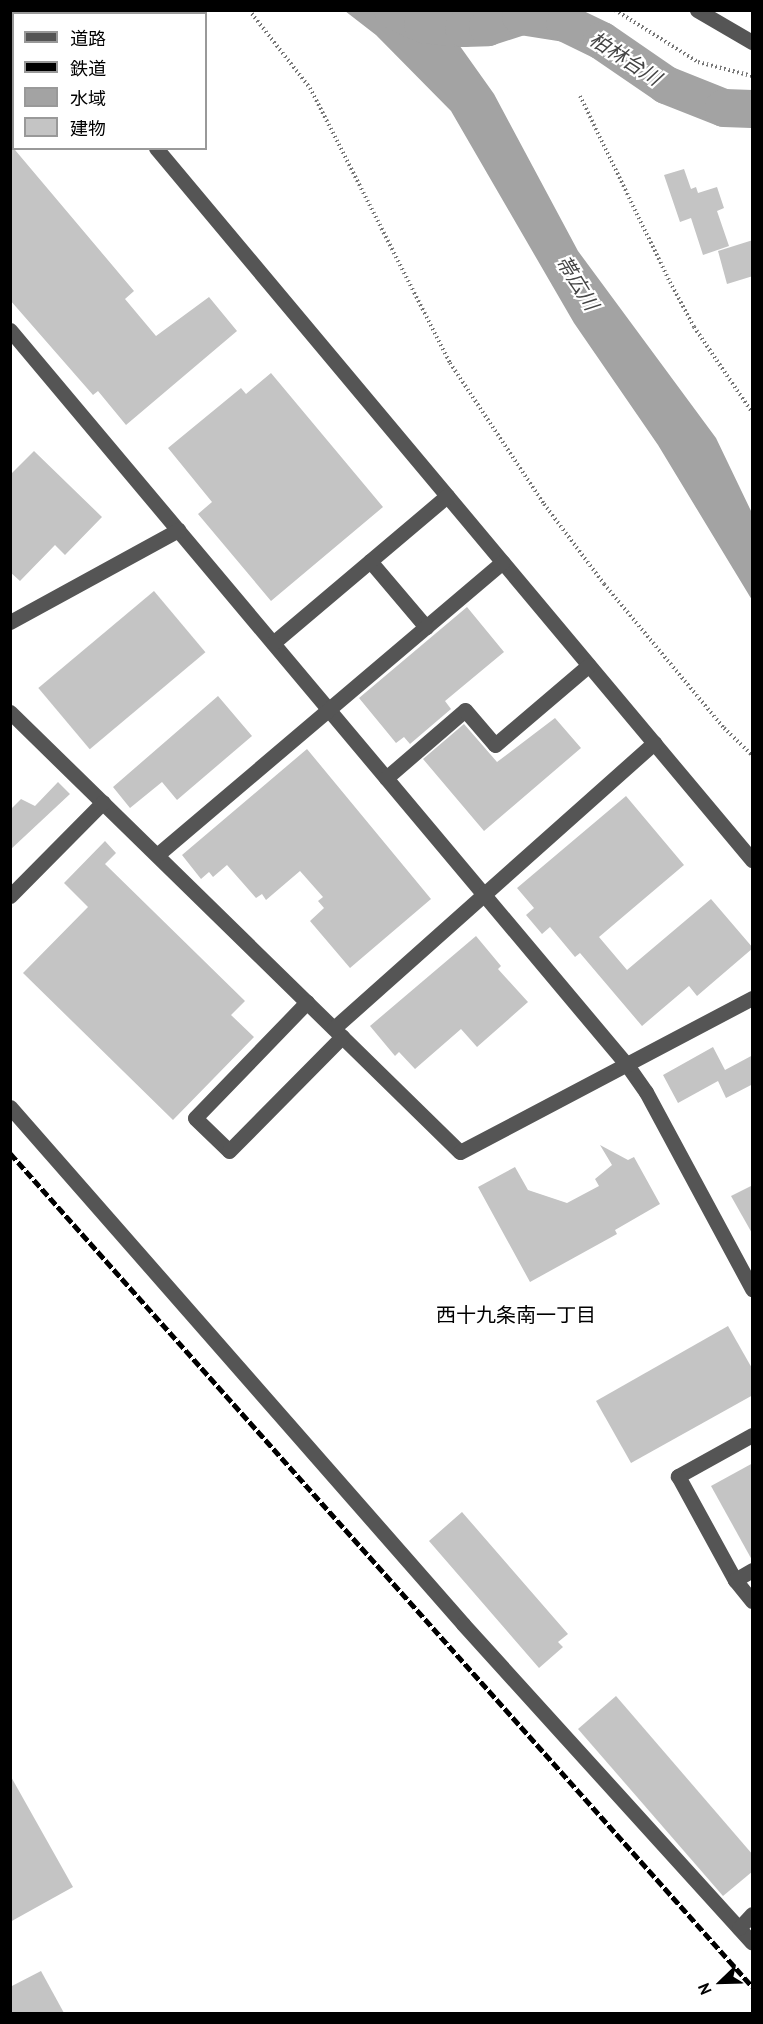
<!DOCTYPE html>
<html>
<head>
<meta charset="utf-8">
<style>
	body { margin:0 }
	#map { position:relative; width:763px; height:2024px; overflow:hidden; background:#fff; font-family:"PT Sans","Noto Sans JP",sans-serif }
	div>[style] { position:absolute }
	.water>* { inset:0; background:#a3a3a3 }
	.river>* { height:38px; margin:-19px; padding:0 19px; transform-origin:19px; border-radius:19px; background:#a3a3a3 }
	.building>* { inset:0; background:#c4c4c4; transform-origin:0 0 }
	.path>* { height:4px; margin-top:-2px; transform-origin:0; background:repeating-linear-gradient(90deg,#777 0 1.5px,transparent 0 4.5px) }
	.minor>* { height:15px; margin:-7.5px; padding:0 7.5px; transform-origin:7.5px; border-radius:7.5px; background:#555 }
	.rail>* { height:4.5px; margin-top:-2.25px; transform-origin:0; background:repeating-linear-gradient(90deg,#000 0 9px,transparent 0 12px) }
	span { translate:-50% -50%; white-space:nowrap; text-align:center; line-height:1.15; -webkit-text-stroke:4.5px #fff; paint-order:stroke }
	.water-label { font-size:20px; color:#444; font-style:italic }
	.neighbourhood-label { font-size:20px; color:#000 }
	.frame { position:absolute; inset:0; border:12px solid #000; pointer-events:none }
	.legend { position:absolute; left:12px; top:12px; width:195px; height:138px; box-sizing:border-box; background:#fff; border:2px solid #999; margin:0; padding:8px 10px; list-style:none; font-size:18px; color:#000 }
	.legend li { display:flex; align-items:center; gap:12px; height:30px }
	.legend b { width:30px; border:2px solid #999 }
	.north { position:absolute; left:691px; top:1952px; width:60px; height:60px; -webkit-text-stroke:4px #fff; paint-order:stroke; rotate:247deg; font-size:16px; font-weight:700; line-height:24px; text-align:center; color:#000 }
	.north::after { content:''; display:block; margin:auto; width:21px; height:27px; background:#000; clip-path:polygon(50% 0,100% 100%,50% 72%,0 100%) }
</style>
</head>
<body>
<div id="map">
	<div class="water">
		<div style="clip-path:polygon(345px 11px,435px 11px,494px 94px,578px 251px,716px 438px,752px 513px,752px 600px,658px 445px,574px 323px,451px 111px,376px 35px)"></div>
	</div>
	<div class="river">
		<div style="left:393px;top:10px;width:33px;rotate:25deg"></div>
		<div style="left:423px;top:24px;width:41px;rotate:5.6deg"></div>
		<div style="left:464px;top:28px;width:24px;rotate:-2deg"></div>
		<div style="left:488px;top:27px;width:35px;rotate:-18deg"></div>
		<div style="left:521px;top:16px;width:45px;rotate:9deg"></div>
		<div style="left:565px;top:23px;width:41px;rotate:25.9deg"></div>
		<div style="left:602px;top:41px;width:78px;rotate:34.5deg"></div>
		<div style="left:666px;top:85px;width:62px;rotate:21.6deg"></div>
		<div style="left:724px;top:108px;width:28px;rotate:2deg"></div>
	</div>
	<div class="building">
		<div style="clip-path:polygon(10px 144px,134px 291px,125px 299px,156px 336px,209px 297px,237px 331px,126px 425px,98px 391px,93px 395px,10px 300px)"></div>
		<div style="clip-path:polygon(684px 169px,691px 189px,696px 187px,698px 193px,717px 187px,724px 208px,717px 211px,729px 246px,703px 255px,691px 218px,680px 222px,664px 175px)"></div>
		<div style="clip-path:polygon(753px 240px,753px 276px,727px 284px,718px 251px)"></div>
		<div style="clip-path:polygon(271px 373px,383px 507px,271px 601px,198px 514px,212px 502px,168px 448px,241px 388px,246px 394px)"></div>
		<div style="clip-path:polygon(34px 451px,102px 517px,65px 555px,55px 545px,20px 581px,10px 572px,10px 475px)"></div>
		<div style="left:154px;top:591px;width:80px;height:151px;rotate:50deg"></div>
		<div style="clip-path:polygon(467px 607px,504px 652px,445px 701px,451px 709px,410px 744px,404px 737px,396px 743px,359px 698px)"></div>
		<div style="clip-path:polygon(218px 696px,252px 736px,177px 800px,162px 782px,130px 808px,113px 787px)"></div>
		<div style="clip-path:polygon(555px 718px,581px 748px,484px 831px,423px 759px,464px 724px,497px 762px)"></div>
		<div style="clip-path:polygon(307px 749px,431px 899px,350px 968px,310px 921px,324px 908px,318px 901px,323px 897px,300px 871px,266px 900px,262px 894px,256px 898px,227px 865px,213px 877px,209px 872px,201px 879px,182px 855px)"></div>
		<div style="clip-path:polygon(58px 782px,70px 794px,10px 850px,10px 810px,21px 799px,35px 806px)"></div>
		<div style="clip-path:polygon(626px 796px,684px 865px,599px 937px,627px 970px,711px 899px,753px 948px,697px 996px,689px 986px,642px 1026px,580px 953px,575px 957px,550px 927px,542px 934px,526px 915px,534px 908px,517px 888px)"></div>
		<div style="clip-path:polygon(105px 841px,116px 853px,105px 864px,245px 1001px,231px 1015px,254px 1037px,173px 1120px,23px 973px,88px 907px,64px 883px)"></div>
		<div style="clip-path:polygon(476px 936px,501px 966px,498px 969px,528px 1002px,477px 1047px,461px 1029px,415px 1069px,399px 1052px,395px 1056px,370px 1026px)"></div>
		<div style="clip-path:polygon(713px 1047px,725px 1070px,753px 1055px,753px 1084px,726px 1098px,718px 1081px,678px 1103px,663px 1075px)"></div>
		<div style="clip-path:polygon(600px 1145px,628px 1160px,634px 1157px,660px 1204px,615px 1230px,617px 1234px,530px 1282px,478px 1187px,515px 1167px,528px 1190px,567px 1203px,599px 1186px,595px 1179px,612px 1165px)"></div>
		<div style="clip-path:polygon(753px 1185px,753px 1235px,731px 1196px)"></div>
		<div style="clip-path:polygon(728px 1326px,753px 1370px,753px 1395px,631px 1463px,596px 1401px)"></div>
		<div style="clip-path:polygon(753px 1463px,753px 1560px,752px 1560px,711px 1486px)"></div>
		<div style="clip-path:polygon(462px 1512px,568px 1634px,558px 1642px,563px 1647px,539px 1668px,429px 1541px)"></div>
		<div style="clip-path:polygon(616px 1696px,753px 1855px,753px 1871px,723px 1896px,578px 1729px)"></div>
		<div style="clip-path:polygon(10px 1775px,73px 1887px,10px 1922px)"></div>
		<div style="clip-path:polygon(41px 1971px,64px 2013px,10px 2013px,10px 1987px)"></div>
	</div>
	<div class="path">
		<div style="left:249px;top:10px;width:99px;rotate:52deg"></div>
		<div style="left:310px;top:88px;width:309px;rotate:63deg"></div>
		<div style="left:450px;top:363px;width:169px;rotate:56.3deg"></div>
		<div style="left:544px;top:504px;width:100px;rotate:53.1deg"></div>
		<div style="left:604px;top:584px;width:187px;rotate:50.2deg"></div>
		<div style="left:724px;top:728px;width:39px;rotate:44deg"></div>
		<div style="left:615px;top:10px;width:98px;rotate:32.1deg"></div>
		<div style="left:698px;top:62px;width:56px;rotate:14.5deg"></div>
		<div style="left:580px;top:96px;width:207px;rotate:64.2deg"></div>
		<div style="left:670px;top:282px;width:51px;rotate:61.9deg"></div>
		<div style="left:694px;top:327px;width:103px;rotate:55.7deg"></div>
	</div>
	<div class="minor">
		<div style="left:36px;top:10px;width:6px;rotate:45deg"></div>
		<div style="left:697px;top:10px;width:64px;rotate:30.2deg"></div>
		<div style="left:10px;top:54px;width:5px;rotate:-37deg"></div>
		<div style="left:156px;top:148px;width:929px;rotate:50.07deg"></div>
		<div style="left:10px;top:330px;width:960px;rotate:49.99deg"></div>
		<div style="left:627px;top:1065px;width:33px;rotate:55deg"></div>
		<div style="left:646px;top:1092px;width:224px;rotate:61.7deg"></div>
		<div style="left:370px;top:561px;width:87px;rotate:49.7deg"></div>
		<div style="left:10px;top:622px;width:192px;rotate:-28.7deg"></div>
		<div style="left:273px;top:643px;width:228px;rotate:-40.2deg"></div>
		<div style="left:10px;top:712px;width:629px;rotate:44.36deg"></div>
		<div style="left:460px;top:1152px;width:330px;rotate:-27.8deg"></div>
		<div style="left:386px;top:778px;width:104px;rotate:-40.7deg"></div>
		<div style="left:465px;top:710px;width:46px;rotate:49.4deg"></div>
		<div style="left:495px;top:745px;width:123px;rotate:-40.4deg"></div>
		<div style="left:157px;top:855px;width:453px;rotate:-40.3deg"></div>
		<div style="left:10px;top:896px;width:132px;rotate:-45.3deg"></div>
		<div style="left:307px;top:1002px;width:161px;rotate:134deg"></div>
		<div style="left:195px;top:1118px;width:47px;rotate:44.1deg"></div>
		<div style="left:229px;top:1151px;width:161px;rotate:-45.3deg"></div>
		<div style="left:334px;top:1028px;width:429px;rotate:-41.7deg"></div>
		<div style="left:10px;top:1107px;width:687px;rotate:48.77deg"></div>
		<div style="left:463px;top:1624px;width:430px;rotate:47.8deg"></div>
		<div style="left:752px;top:1435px;width:85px;rotate:151deg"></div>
		<div style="left:678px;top:1476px;width:119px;rotate:61.3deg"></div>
		<div style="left:735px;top:1580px;width:27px;rotate:51deg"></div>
		<div style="left:735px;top:1580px;width:20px;rotate:-30deg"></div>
		<div style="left:739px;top:1928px;width:19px;rotate:-47deg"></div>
	</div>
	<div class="rail">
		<div style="left:10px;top:1153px;width:1116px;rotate:48.31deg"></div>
	</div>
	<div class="water-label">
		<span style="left:625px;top:59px;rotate:33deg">柏林台川</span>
		<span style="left:577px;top:283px;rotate:58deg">帯広川</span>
	</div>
	<div class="neighbourhood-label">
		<span style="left:516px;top:1315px">西十九条南一丁目</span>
	</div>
	<div class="frame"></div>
	<ul class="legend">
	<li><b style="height:8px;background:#555"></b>道路</li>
	<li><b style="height:8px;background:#000"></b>鉄道</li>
	<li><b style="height:16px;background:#a3a3a3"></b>水域</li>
	<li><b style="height:16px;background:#c4c4c4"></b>建物</li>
	</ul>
	<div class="north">N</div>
</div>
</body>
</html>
